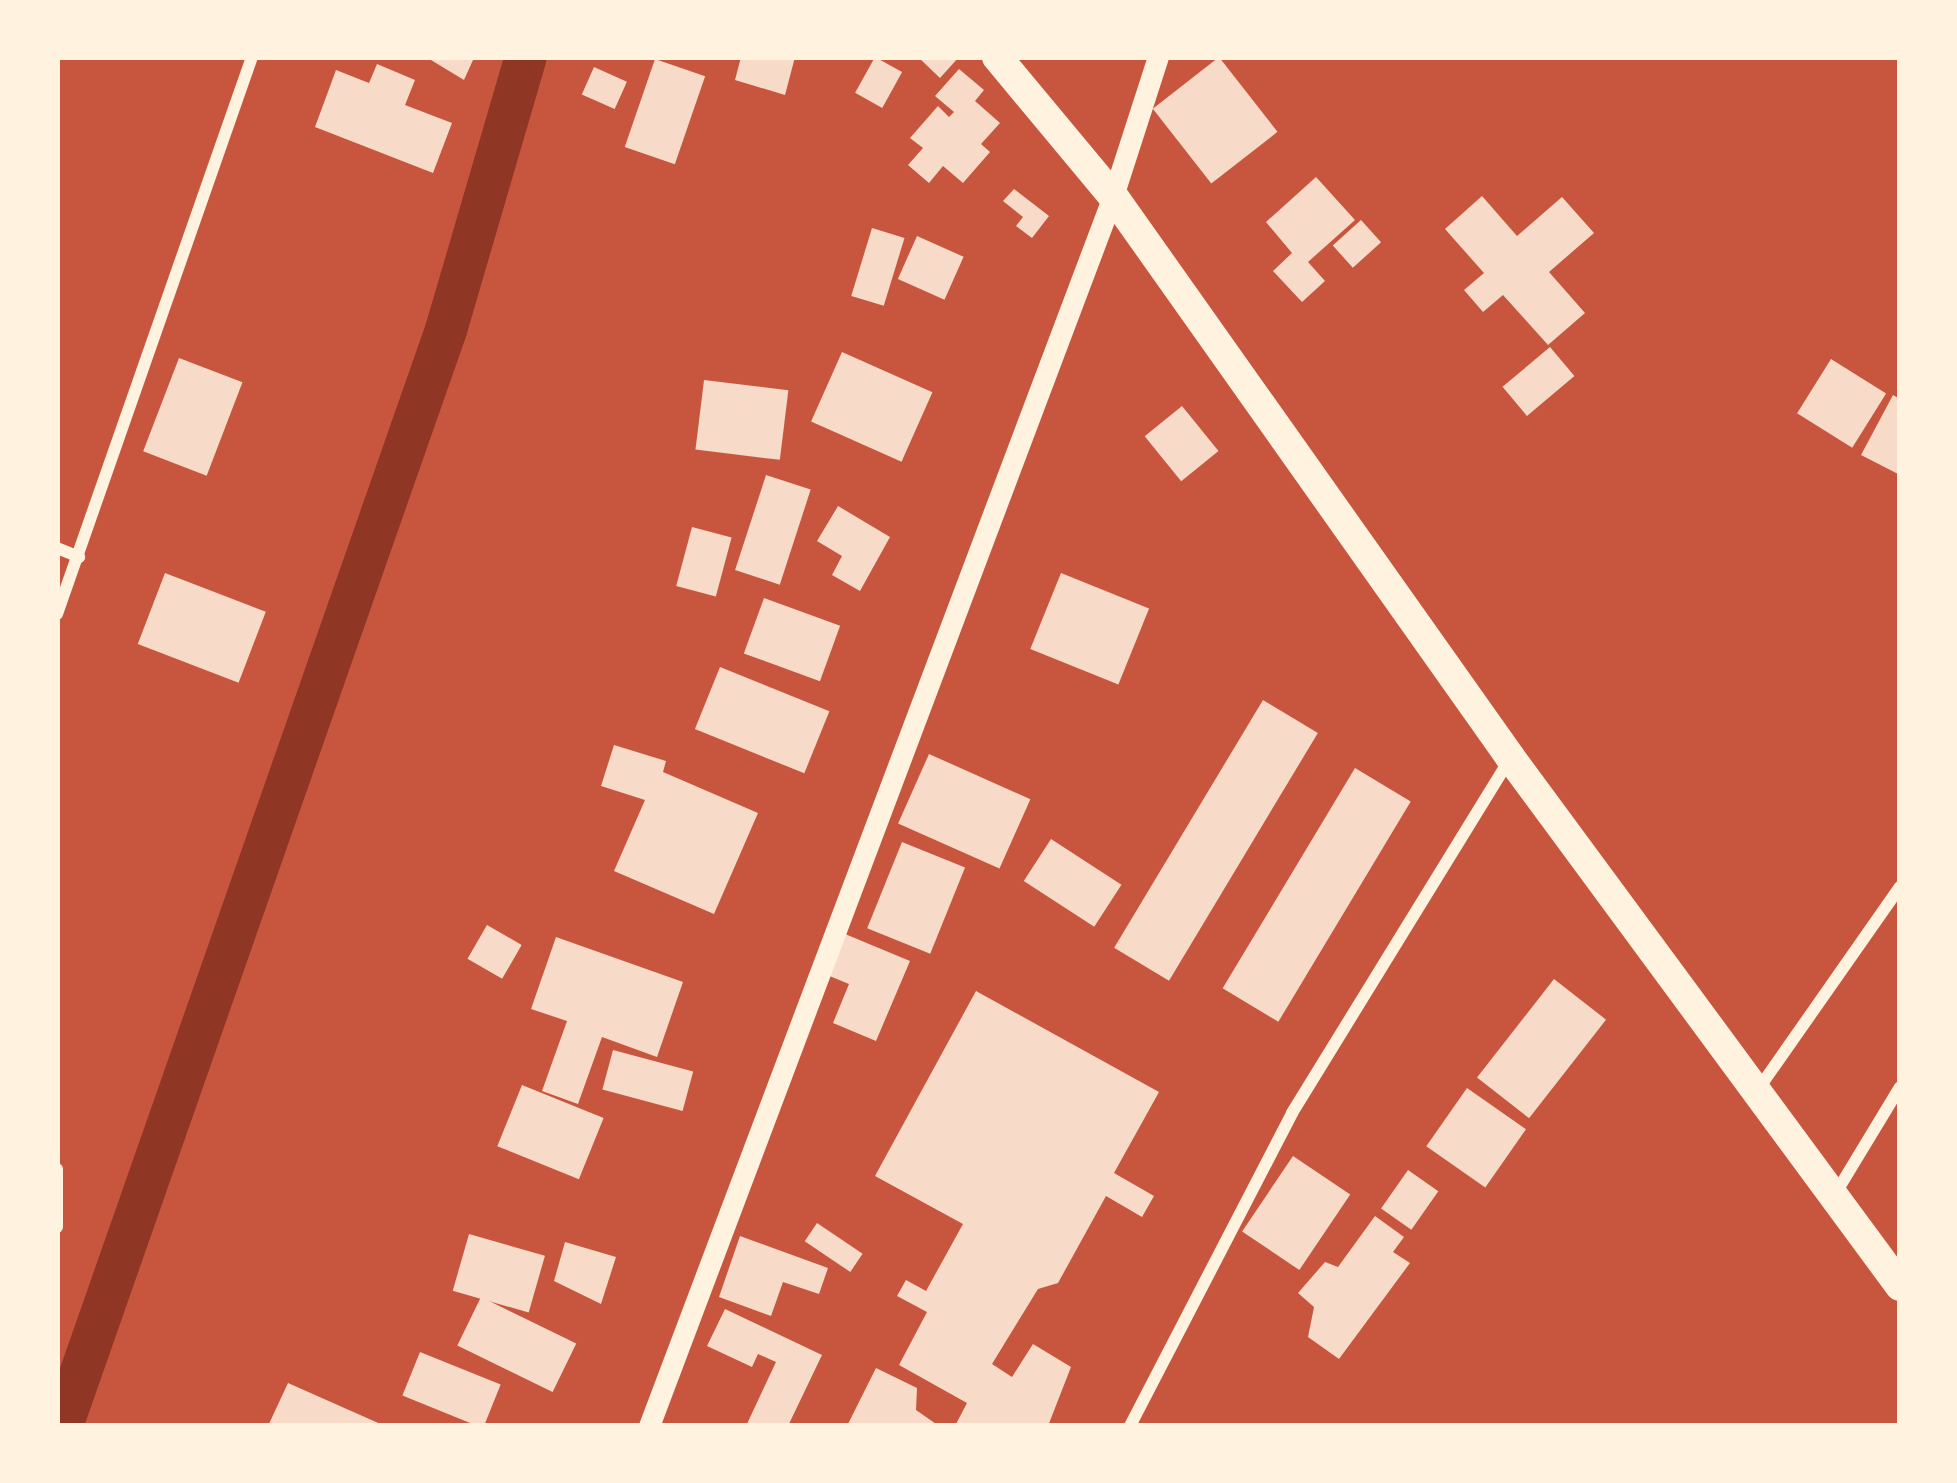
<!DOCTYPE html>
<html>
<head>
<meta charset="utf-8">
<style>
	body { margin:0 }
	#map { position:relative; width:1957px; height:1483px; overflow:hidden; background:#c8553d; font-family:Lato,sans-serif }
	div>[style] { position:absolute }
	.canal>* { height:42px; margin:-21px; padding:0 21px; transform-origin:21px; border-radius:21px; background:#8f3625 }
	.building>* { inset:0; background:#f7dbc8; transform-origin:0 0 }
	.minor>* { height:12px; margin:-6px; padding:0 6px; transform-origin:6px; border-radius:6px; background:#fff3e0 }
	.tertiary>* { height:21px; margin:-10.5px; padding:0 10.5px; transform-origin:10.5px; border-radius:10.5px; background:#fff3e0 }
	.primary>* { height:30px; margin:-15px; padding:0 15px; transform-origin:15px; border-radius:15px; background:#fff3e0 }
	span { translate:-50% -50%; white-space:nowrap; text-align:center; line-height:1.15; -webkit-text-stroke:12px #fff3e0; paint-order:stroke }
	.frame { position:absolute; inset:0; border:60px solid #fff3e0; pointer-events:none }
</style>
</head>
<body>
<div id="map">
	<div class="canal">
		<div style="left:62px;top:1426px;width:1161px;rotate:-70.69deg"></div>
		<div style="left:446px;top:330px;width:284px;rotate:-73.7deg"></div>
	</div>
	<div class="building">
		<div style="clip-path:polygon(426px 57px,466px 57px,473px 60px,464px 80px)"></div>
		<div style="clip-path:polygon(741px 57px,795px 57px,785px 95px,735px 80px)"></div>
		<div style="left:875px;top:57px;width:31px;height:41px;rotate:29deg"></div>
		<div style="clip-path:polygon(918px 57px,959px 57px,940px 78px)"></div>
		<div style="left:1219px;top:57px;width:95px;height:84px;rotate:52deg"></div>
		<div style="left:655px;top:59px;width:53px;height:93px;rotate:19deg"></div>
		<div style="clip-path:polygon(377px 64px,415px 80px,405px 105px,452px 123px,433px 173px,315px 127px,336px 70px,369px 83px)"></div>
		<div style="left:594px;top:67px;width:36px;height:30px;rotate:24deg"></div>
		<div style="clip-path:polygon(959px 69px,984px 90px,975px 101px,1000px 123px,981px 144px,990px 152px,963px 183px,943px 166px,929px 183px,908px 165px,923px 148px,910px 138px,938px 106px,949px 117px,954px 112px,935px 96px)"></div>
		<div style="clip-path:polygon(1316px 177px,1355px 220px,1308px 262px,1325px 281px,1302px 302px,1273px 271px,1292px 253px,1266px 222px)"></div>
		<div style="clip-path:polygon(1014px 189px,1049px 216px,1032px 238px,1016px 226px,1023px 217px,1003px 201px)"></div>
		<div style="clip-path:polygon(1482px 196px,1517px 236px,1562px 197px,1594px 233px,1549px 272px,1585px 313px,1548px 345px,1503px 295px,1483px 312px,1464px 290px,1484px 273px,1445px 229px)"></div>
		<div style="left:1361px;top:220px;width:30px;height:38px;rotate:48deg"></div>
		<div style="left:872px;top:228px;width:34px;height:71px;rotate:17deg"></div>
		<div style="left:917px;top:236px;width:51px;height:47px;rotate:24deg"></div>
		<div style="left:1550px;top:347px;width:38px;height:62px;rotate:50deg"></div>
		<div style="left:842px;top:352px;width:99px;height:76px;rotate:24deg"></div>
		<div style="left:179px;top:358px;width:68px;height:100px;rotate:21deg"></div>
		<div style="left:1831px;top:359px;width:65px;height:64px;rotate:32deg"></div>
		<div style="left:704px;top:380px;width:85px;height:70px;rotate:7deg"></div>
		<div style="clip-path:polygon(1893px 395px,1900px 399px,1900px 475px,1861px 455px)"></div>
		<div style="left:1182px;top:406px;width:58px;height:48px;rotate:51deg"></div>
		<div style="left:766px;top:475px;width:47px;height:100px;rotate:18deg"></div>
		<div style="clip-path:polygon(838px 506px,890px 537px,860px 591px,832px 575px,842px 556px,817px 541px)"></div>
		<div style="left:692px;top:527px;width:41px;height:61px;rotate:15deg"></div>
		<div style="left:165px;top:573px;width:108px;height:76px;rotate:21deg"></div>
		<div style="left:1061px;top:573px;width:95px;height:82px;rotate:22deg"></div>
		<div style="left:764px;top:598px;width:81px;height:59px;rotate:20deg"></div>
		<div style="left:720px;top:667px;width:118px;height:67px;rotate:22deg"></div>
		<div style="left:1263px;top:700px;width:64px;height:289px;rotate:31deg"></div>
		<div style="clip-path:polygon(614px 745px,666px 761px,663px 772px,758px 813px,714px 914px,614px 871px,645px 800px,601px 786px)"></div>
		<div style="left:929px;top:754px;width:111px;height:76px;rotate:24deg"></div>
		<div style="left:1355px;top:768px;width:65px;height:257px;rotate:31deg"></div>
		<div style="left:1051px;top:839px;width:84px;height:50px;rotate:33deg"></div>
		<div style="left:902px;top:842px;width:68px;height:93px;rotate:22deg"></div>
		<div style="left:487px;top:925px;width:40px;height:39px;rotate:30deg"></div>
		<div style="clip-path:polygon(845px 934px,910px 961px,876px 1041px,833px 1023px,849px 984px,827px 975px)"></div>
		<div style="clip-path:polygon(556px 937px,683px 982px,657px 1057px,602px 1037px,578px 1104px,542px 1091px,567px 1021px,531px 1009px)"></div>
		<div style="left:1554px;top:979px;width:66px;height:125px;rotate:38deg"></div>
		<div style="clip-path:polygon(976px 991px,1159px 1092px,1114px 1173px,1154px 1196px,1142px 1217px,1106px 1196px,1058px 1283px,1038px 1289px,992px 1364px,1012px 1377px,1033px 1344px,1071px 1367px,1048px 1426px,955px 1426px,967px 1403px,899px 1365px,927px 1312px,897px 1296px,906px 1280px,926px 1291px,963px 1224px,875px 1176px)"></div>
		<div style="left:613px;top:1050px;width:83px;height:41px;rotate:15deg"></div>
		<div style="left:522px;top:1085px;width:88px;height:66px;rotate:22deg"></div>
		<div style="left:1467px;top:1088px;width:72px;height:71px;rotate:35deg"></div>
		<div style="left:1293px;top:1156px;width:69px;height:91px;rotate:34deg"></div>
		<div style="left:1408px;top:1170px;width:37px;height:47px;rotate:35deg"></div>
		<div style="clip-path:polygon(1375px 1216px,1404px 1237px,1393px 1252px,1410px 1263px,1339px 1359px,1308px 1337px,1314px 1307px,1298px 1293px,1325px 1262px,1338px 1267px)"></div>
		<div style="left:817px;top:1223px;width:55px;height:22px;rotate:34deg"></div>
		<div style="left:469px;top:1234px;width:79px;height:59px;rotate:16deg"></div>
		<div style="clip-path:polygon(740px 1236px,828px 1268px,819px 1294px,783px 1282px,771px 1316px,719px 1297px)"></div>
		<div style="clip-path:polygon(565px 1242px,616px 1257px,601px 1304px,554px 1281px)"></div>
		<div style="left:481px;top:1297px;width:106px;height:54px;rotate:26deg"></div>
		<div style="clip-path:polygon(725px 1309px,822px 1355px,788px 1426px,746px 1426px,776px 1362px,758px 1354px,752px 1367px,707px 1346px)"></div>
		<div style="left:420px;top:1352px;width:87px;height:47px;rotate:22deg"></div>
		<div style="clip-path:polygon(876px 1368px,917px 1388px,916px 1410px,939px 1426px,847px 1426px)"></div>
		<div style="clip-path:polygon(288px 1383px,385px 1426px,268px 1426px)"></div>
	</div>
	<div class="minor">
		<div style="left:57px;top:548px;width:24px;rotate:22deg"></div>
		<div style="left:57px;top:614px;width:590px;rotate:-70.71deg"></div>
		<div style="left:1757px;top:1091px;width:249px;rotate:-55deg"></div>
		<div style="left:57px;top:1169px;width:58px;rotate:90deg"></div>
		<div style="left:1834px;top:1196px;width:127px;rotate:-58.8deg"></div>
		<div style="left:1130px;top:1426px;width:352px;rotate:-62.6deg"></div>
		<div style="left:1292px;top:1113px;width:414px;rotate:-58.4deg"></div>
	</div>
	<div class="tertiary">
		<div style="left:649px;top:1426px;width:1315px;rotate:-69.33deg"></div>
		<div style="left:1113px;top:196px;width:146px;rotate:-72.1deg"></div>
	</div>
	<div class="primary">
		<div style="left:997px;top:57px;width:181px;rotate:50.2deg"></div>
		<div style="left:1113px;top:196px;width:687px;rotate:54.71deg"></div>
		<div style="left:1510px;top:757px;width:657px;rotate:53.6deg"></div>
	</div>
	<div class="frame"></div>
</div>
</body>
</html>
